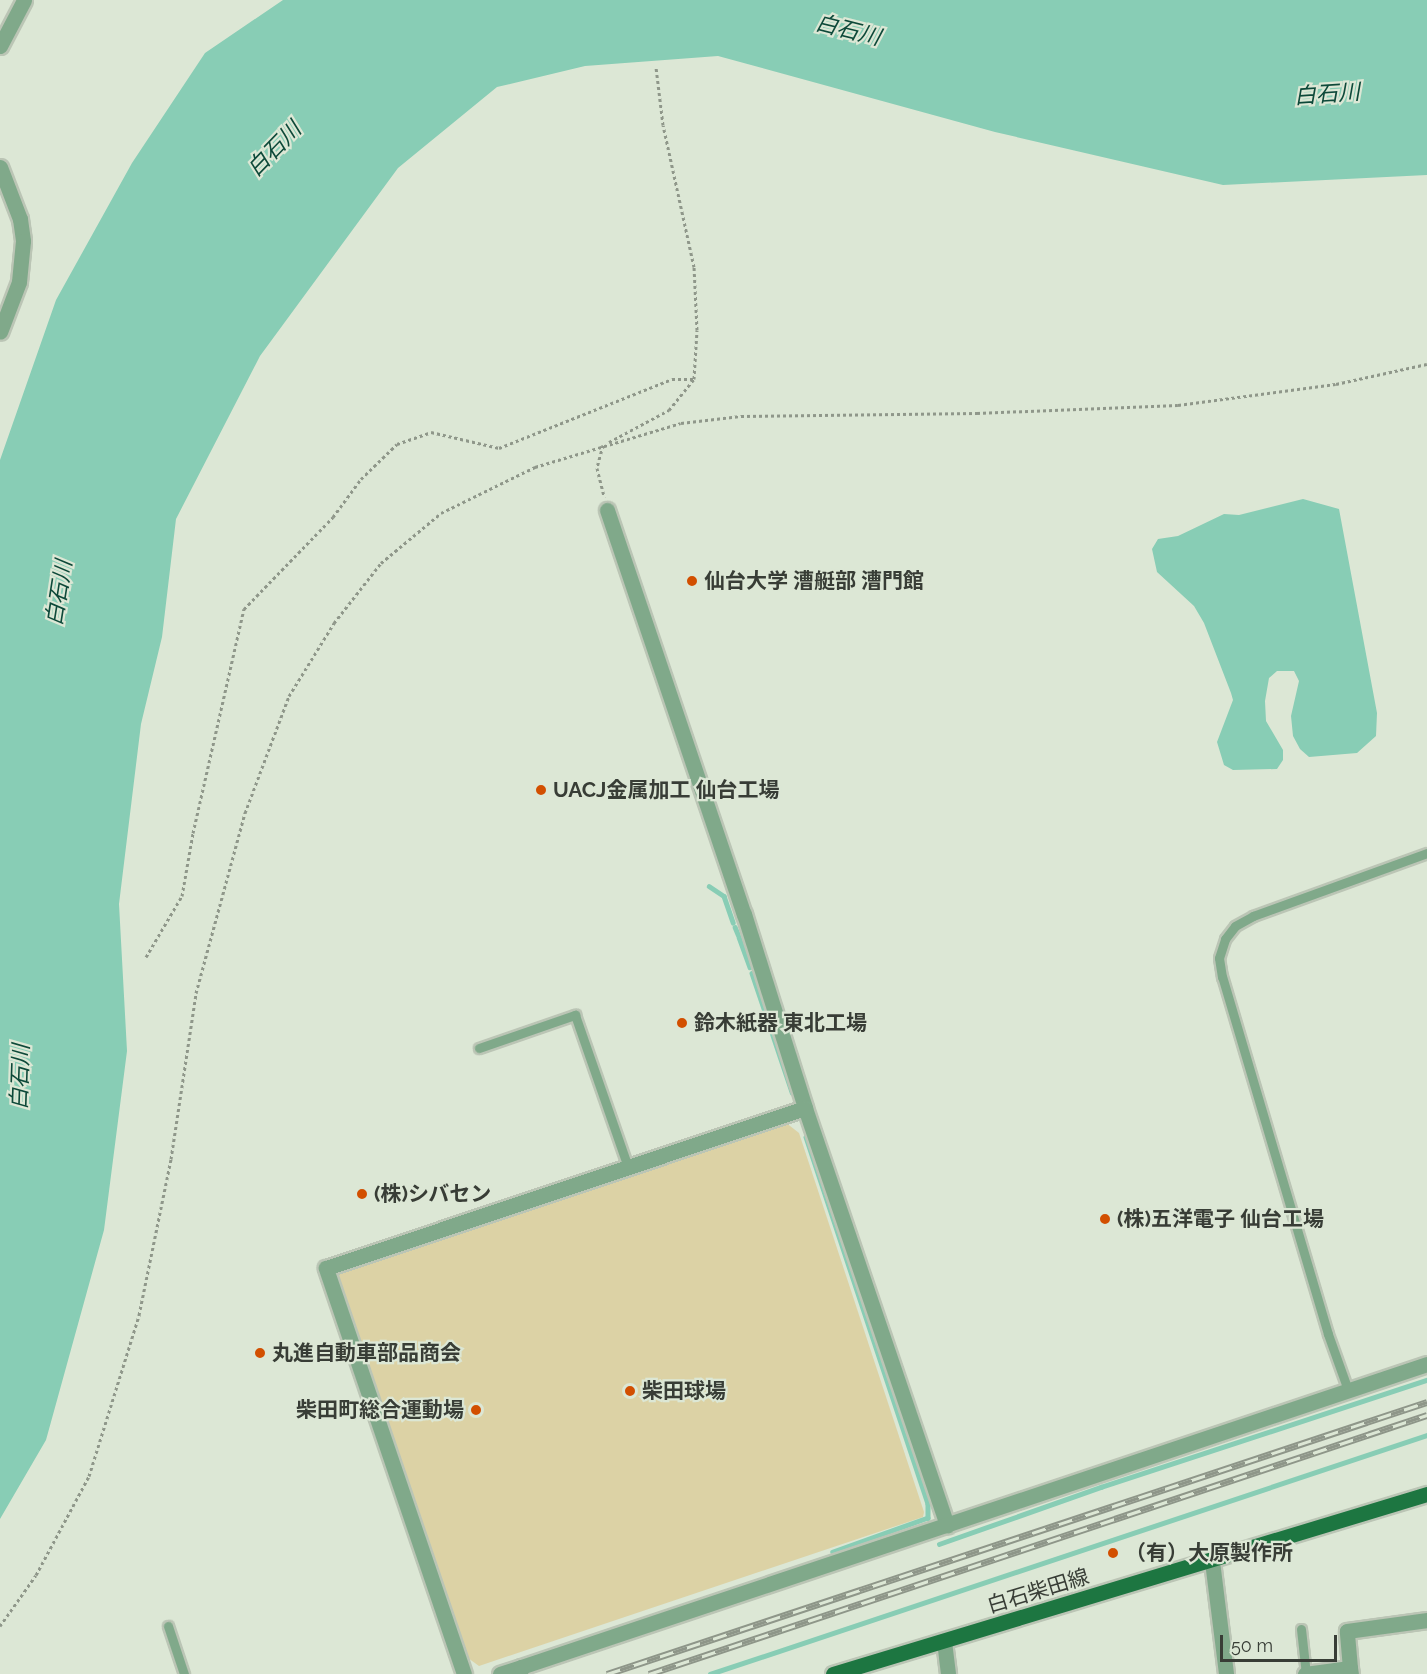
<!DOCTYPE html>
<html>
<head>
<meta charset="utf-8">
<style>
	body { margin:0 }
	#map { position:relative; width:1427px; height:1674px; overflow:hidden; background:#dce7d5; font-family:Raleway,"Noto Sans JP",sans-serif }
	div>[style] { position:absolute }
	.green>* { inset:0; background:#dcd2a5 }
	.water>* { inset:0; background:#88cdb5 }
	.stream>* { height:4.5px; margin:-2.25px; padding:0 2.25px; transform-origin:2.25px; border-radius:2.25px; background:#88cdb5 }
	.path>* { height:3px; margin-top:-1.5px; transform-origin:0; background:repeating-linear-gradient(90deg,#8f978a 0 3px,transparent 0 6px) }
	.roads { filter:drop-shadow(2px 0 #bbc5b5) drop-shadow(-2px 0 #bbc5b5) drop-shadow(0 2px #bbc5b5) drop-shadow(0 -2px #bbc5b5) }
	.service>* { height:9px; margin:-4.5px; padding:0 4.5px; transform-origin:4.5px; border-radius:4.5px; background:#80a98a }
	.minor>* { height:15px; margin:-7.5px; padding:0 7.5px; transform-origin:7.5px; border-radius:7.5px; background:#80a98a }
	.tertiary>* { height:15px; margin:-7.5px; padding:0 7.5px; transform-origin:7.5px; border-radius:7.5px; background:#80a98a }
	.primary>* { height:15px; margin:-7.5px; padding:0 7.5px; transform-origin:7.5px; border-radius:7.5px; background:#1d7641 }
	.rail>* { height:7px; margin-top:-3.5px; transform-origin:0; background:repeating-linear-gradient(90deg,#dce7d5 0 14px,#8e9689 0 28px); box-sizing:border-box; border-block:2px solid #8e9689 }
	.dots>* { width:16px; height:16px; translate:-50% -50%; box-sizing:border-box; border:3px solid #dce7d5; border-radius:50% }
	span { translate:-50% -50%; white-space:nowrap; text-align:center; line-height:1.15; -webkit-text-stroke:4.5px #dce7d5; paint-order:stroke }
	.poi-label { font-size:21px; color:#383d36; font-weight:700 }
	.left { translate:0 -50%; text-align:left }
	.right { translate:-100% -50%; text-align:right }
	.street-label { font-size:21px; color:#383d36 }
	.water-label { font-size:22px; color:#0d4939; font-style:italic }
	.scale { position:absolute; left:1220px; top:1635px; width:117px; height:27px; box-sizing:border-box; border:3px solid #383d36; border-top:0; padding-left:8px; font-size:18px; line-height:21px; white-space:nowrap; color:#383d36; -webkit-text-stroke:4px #dce7d5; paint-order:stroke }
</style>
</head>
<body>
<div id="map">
	<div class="green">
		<div style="clip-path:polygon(785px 1122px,799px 1133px,924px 1512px,923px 1517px,479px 1666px,468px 1658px,335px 1271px)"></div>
	</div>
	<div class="water">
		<div style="clip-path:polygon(283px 0,1427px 0,1427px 175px,1223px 185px,995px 132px,718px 56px,585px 66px,497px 87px,398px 168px,260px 356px,176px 519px,162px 637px,141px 724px,119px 904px,127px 1051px,104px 1230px,46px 1440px,0 1519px,0 460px,56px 300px,132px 163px,205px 53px)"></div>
		<div style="clip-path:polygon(1303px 499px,1339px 509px,1377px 713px,1376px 736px,1357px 753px,1309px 757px,1300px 749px,1293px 736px,1291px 716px,1299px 681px,1294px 671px,1277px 671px,1269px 678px,1265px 701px,1266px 721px,1283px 750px,1283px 760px,1277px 769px,1233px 770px,1224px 765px,1217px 742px,1233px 700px,1231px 693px,1204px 623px,1194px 606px,1157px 572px,1152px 549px,1158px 539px,1178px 536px,1224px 514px,1239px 515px)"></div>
	</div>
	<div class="stream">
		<div style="left:709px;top:886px;width:18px;rotate:34deg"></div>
		<div style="left:724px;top:896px;width:28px;rotate:71deg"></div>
		<div style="left:735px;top:927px;width:8px;rotate:67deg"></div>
		<div style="left:739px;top:937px;width:32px;rotate:70deg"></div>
		<div style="left:752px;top:973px;width:126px;rotate:71.4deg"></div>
		<div style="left:806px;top:1137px;width:387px;rotate:71.6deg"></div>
		<div style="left:928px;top:1504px;width:14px;rotate:90deg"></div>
		<div style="left:928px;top:1518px;width:101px;rotate:160.3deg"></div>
		<div style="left:939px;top:1544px;width:172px;rotate:-19.4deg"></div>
		<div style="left:1101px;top:1487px;width:343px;rotate:-18.2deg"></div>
		<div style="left:710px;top:1674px;width:756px;rotate:-18.43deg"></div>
	</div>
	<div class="path">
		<div style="left:609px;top:442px;width:68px;rotate:-28.1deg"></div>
		<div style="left:669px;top:410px;width:40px;rotate:-51deg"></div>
		<div style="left:694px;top:379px;width:49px;rotate:-86.5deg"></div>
		<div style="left:697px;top:330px;width:63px;rotate:-92.7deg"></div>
		<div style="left:694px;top:267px;width:145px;rotate:-102.3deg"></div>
		<div style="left:663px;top:125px;width:58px;rotate:-96.9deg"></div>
		<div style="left:603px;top:445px;width:24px;rotate:105deg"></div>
		<div style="left:597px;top:468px;width:30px;rotate:76deg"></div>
		<div style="left:146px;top:957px;width:71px;rotate:-59.5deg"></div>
		<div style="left:182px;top:896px;width:64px;rotate:-80.1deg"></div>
		<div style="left:193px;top:833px;width:230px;rotate:-77.2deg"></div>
		<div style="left:244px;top:609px;width:128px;rotate:-45.9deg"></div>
		<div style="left:333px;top:517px;width:47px;rotate:-53.6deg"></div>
		<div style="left:361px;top:479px;width:50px;rotate:-44.2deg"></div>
		<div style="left:397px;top:444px;width:36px;rotate:-19deg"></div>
		<div style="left:431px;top:432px;width:70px;rotate:13.2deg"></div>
		<div style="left:499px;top:448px;width:186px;rotate:-21.7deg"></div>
		<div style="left:672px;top:379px;width:22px"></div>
		<div style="left:0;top:1626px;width:62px;rotate:-54.8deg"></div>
		<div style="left:36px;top:1575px;width:112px;rotate:-61.8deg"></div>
		<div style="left:89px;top:1476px;width:169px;rotate:-72.7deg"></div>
		<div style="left:139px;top:1315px;width:159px;rotate:-78.4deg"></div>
		<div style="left:171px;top:1159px;width:168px;rotate:-81.4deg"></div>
		<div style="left:196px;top:993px;width:187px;rotate:-74.8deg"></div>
		<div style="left:245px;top:813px;width:125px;rotate:-69.4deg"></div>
		<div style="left:289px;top:696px;width:86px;rotate:-58.3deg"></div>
		<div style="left:334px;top:623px;width:76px;rotate:-51.9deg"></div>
		<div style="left:381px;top:563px;width:78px;rotate:-39.8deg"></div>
		<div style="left:441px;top:513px;width:105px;rotate:-26.1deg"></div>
		<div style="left:535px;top:467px;width:152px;rotate:-16.8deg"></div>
		<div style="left:681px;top:423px;width:60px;rotate:-6.7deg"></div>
		<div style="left:741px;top:416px;width:236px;rotate:-0.7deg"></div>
		<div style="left:977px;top:413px;width:201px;rotate:-2.3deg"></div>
		<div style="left:1178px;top:405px;width:159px;rotate:-7.6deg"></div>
		<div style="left:1336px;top:384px;width:93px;rotate:-12.4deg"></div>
	</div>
	<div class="roads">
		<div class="service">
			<div style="left:479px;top:1048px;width:102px;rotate:-19deg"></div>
			<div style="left:575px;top:1015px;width:161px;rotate:70.8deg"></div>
			<div style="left:1348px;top:1390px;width:59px;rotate:-109.7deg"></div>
			<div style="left:1328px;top:1334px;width:372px;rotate:-106.5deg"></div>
			<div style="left:1222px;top:977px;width:19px;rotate:-99deg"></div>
			<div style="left:1219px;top:958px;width:20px;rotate:-72deg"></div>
			<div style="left:1225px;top:939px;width:16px;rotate:-52deg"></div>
			<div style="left:1235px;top:926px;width:21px;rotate:-29deg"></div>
			<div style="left:1253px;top:916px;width:185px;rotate:-19.9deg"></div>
			<div style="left:168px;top:1626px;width:51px;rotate:71.6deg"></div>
			<div style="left:1301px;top:1629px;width:45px;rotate:83.7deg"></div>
		</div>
		<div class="minor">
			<div style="left:0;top:46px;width:52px;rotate:-62.4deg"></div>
			<div style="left:0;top:167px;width:56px;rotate:69deg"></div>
			<div style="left:20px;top:219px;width:22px;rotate:82deg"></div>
			<div style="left:23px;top:241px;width:41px;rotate:95.6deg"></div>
			<div style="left:19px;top:282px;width:53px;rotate:110.8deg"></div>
			<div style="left:607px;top:510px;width:427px;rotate:71.3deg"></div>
			<div style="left:744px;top:914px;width:203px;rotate:72.5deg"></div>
			<div style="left:805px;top:1108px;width:441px;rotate:71.2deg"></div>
			<div style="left:1212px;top:1561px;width:114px;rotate:82.9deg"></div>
			<div style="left:944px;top:1641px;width:33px;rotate:83deg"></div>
			<div style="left:1350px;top:1668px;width:37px;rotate:-95deg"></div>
			<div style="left:1347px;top:1631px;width:81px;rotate:-7.8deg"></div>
			<div style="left:464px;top:1674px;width:429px;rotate:-108.8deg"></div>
			<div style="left:326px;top:1268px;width:505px;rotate:-18.47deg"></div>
			<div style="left:500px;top:1674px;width:22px;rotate:-18deg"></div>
			<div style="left:521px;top:1667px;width:7px;rotate:98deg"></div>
			<div style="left:1305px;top:1674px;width:45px;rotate:-7.6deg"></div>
			<div style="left:1350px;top:1668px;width:6px;rotate:81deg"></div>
		</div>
		<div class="tertiary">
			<div style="left:521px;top:1667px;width:955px;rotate:-18.49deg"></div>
		</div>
		<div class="primary">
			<div style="left:833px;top:1674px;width:621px;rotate:-16.86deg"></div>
		</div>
	</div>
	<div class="rail">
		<div style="left:607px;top:1674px;width:864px;rotate:-18.35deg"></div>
		<div style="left:649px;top:1674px;width:820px;rotate:-18.41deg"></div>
	</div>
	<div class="dots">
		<div style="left:692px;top:581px;background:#d24f00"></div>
		<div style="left:541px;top:790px;background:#d24f00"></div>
		<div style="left:682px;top:1023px;background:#d24f00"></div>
		<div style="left:362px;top:1194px;background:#d24f00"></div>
		<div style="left:1105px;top:1219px;background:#d24f00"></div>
		<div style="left:260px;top:1353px;background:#d24f00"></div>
		<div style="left:630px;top:1391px;background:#d24f00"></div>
		<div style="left:476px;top:1410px;background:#d24f00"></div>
		<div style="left:1113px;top:1553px;background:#d24f00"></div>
	</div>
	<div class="poi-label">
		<span class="left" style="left:704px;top:581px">仙台大学 漕艇部 漕門館</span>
		<span class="left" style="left:553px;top:790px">UACJ金属加工 仙台工場</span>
		<span class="left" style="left:694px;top:1023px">鈴木紙器 東北工場</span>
		<span class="left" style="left:374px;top:1194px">(株)シバセン</span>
		<span class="left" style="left:1117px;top:1219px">(株)五洋電子 仙台工場</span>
		<span class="left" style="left:272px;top:1353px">丸進自動車部品商会</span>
		<span class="left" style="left:642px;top:1391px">柴田球場</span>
		<span class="right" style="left:464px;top:1410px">柴田町総合運動場</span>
		<span class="left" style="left:1125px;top:1553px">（有）大原製作所</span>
	</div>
	<div class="street-label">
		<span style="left:1038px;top:1591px;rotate:-17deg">白石柴田線</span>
	</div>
	<div class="water-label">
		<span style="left:848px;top:30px;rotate:14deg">白石川</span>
		<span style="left:1327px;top:94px;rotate:-4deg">白石川</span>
		<span style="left:274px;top:149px;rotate:-46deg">白石川</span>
		<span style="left:59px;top:593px;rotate:-81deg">白石川</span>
		<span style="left:20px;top:1077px;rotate:-88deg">白石川</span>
	</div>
	<div class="scale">50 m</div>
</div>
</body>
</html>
